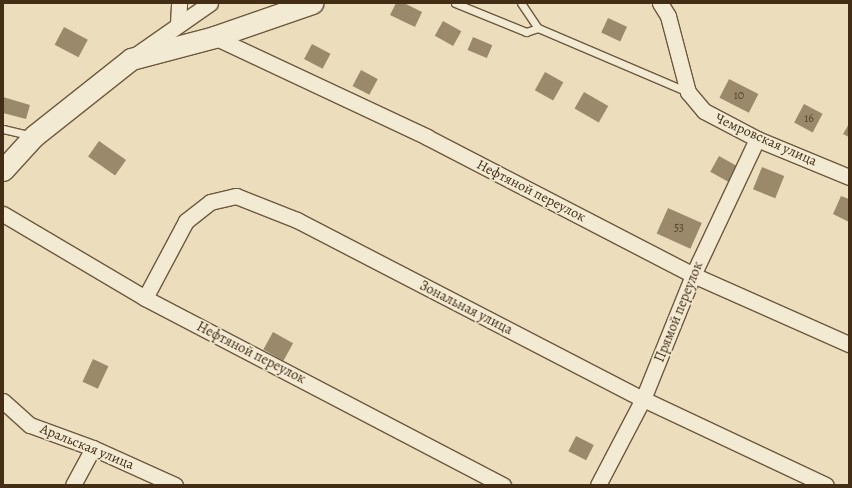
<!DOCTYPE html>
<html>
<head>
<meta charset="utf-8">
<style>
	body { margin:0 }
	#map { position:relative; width:852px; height:488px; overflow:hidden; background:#ecdebc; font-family:Alegreya,serif }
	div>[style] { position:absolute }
	.building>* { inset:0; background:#9b896c; transform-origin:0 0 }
	.roads { filter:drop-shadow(1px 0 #6d593f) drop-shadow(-1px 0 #6d593f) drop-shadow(0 1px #6d593f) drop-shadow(0 -1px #6d593f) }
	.lane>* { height:7px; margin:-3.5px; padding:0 3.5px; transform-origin:3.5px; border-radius:3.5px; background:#f3ead3 }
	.street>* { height:15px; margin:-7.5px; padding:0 7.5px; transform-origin:7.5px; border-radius:7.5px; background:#f3ead3 }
	.secondary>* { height:21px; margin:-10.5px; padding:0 10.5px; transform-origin:10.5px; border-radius:10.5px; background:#f3ead3 }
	span { translate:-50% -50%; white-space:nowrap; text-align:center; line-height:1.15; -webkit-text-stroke:3px #f3ead3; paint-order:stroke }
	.number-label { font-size:12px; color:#59442b }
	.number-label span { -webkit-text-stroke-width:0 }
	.street-label { font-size:14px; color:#432d15 }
	.frame { position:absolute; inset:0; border:4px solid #432d15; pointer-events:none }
</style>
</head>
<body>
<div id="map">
	<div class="building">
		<div style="clip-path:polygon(396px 3px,404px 3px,422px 12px,415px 27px,390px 15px)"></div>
		<div style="left:608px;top:18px;width:21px;height:16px;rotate:25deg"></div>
		<div style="left:443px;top:21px;width:21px;height:17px;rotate:29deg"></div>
		<div style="left:64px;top:27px;width:27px;height:20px;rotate:28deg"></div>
		<div style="left:473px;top:37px;width:21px;height:14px;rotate:23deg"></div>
		<div style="left:312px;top:44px;width:21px;height:17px;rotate:28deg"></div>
		<div style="left:361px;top:70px;width:19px;height:18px;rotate:28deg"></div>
		<div style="left:545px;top:72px;width:21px;height:21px;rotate:29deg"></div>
		<div style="left:729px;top:79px;width:33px;height:21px;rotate:27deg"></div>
		<div style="left:584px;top:92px;width:28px;height:19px;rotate:30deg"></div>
		<div style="clip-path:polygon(3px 97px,30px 105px,26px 119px,3px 113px)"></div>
		<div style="left:804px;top:104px;width:21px;height:21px;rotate:28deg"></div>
		<div style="clip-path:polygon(849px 124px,849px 137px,843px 134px)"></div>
		<div style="left:99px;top:141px;width:33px;height:19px;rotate:35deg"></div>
		<div style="left:719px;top:156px;width:21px;height:18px;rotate:29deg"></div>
		<div style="left:762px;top:167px;width:24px;height:24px;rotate:22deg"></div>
		<div style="clip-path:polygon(841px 196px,849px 199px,849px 222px,833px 214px)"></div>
		<div style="left:668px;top:208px;width:37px;height:28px;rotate:24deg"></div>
		<div style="left:273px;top:332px;width:23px;height:20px;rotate:29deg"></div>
		<div style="left:93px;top:359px;width:17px;height:25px;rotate:25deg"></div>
		<div style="left:576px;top:436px;width:20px;height:17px;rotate:27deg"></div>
	</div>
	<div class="roads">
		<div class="lane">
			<div style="left:455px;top:3px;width:77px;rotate:22.2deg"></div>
			<div style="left:526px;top:32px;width:13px;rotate:-18deg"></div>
			<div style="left:521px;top:3px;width:30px;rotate:56deg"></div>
			<div style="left:538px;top:28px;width:163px;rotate:23.1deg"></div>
			<div style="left:3px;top:129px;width:28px;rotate:13deg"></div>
		</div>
		<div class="street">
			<div style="left:660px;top:3px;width:15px;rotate:58deg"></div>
			<div style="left:668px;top:16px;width:79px;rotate:75.3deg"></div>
			<div style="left:688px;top:92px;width:25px;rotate:50deg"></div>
			<div style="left:704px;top:111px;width:60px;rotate:27.8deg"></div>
			<div style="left:757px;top:139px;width:100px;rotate:22.4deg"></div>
			<div style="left:178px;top:24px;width:21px;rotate:-87deg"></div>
			<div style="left:214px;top:37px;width:235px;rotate:25.1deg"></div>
			<div style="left:427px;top:137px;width:300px;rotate:27.4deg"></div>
			<div style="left:693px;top:275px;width:171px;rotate:23.9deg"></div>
			<div style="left:137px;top:54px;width:89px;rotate:-34.9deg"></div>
			<div style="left:3px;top:214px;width:165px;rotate:30.6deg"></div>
			<div style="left:145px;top:298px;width:404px;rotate:27.6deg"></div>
			<div style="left:145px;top:298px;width:87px;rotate:-62deg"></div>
			<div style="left:186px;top:221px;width:31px;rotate:-38deg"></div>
			<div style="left:210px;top:202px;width:27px;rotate:-13deg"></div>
			<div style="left:236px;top:196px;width:66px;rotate:21.5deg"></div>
			<div style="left:297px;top:220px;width:390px;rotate:27.4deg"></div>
			<div style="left:643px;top:399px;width:202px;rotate:25.2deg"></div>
			<div style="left:3px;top:401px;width:36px;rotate:42deg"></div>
			<div style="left:30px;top:425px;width:67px;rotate:20.1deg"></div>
			<div style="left:93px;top:448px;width:90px;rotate:24.3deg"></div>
			<div style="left:73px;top:485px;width:42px;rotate:-61.6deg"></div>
			<div style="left:598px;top:485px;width:97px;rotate:-62.4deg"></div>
			<div style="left:643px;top:399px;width:134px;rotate:-68deg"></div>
			<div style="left:693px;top:275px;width:150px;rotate:-64.8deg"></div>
		</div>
		<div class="secondary">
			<div style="left:3px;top:170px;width:46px;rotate:-47.6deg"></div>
			<div style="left:34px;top:136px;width:124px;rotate:-38.4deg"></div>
			<div style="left:131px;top:59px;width:86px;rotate:-14.8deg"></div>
			<div style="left:214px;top:37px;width:104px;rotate:-19.1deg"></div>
		</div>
	</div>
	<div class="number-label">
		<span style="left:739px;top:96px">10</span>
		<span style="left:809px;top:119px">16</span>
		<span style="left:679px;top:228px">53</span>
	</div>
	<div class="street-label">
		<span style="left:766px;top:140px;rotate:24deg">Чемровская улица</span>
		<span style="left:531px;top:191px;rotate:27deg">Нефтяной переулок</span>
		<span style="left:466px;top:308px;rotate:27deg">Зональная улица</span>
		<span style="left:679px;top:312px;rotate:-68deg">Прямой переулок</span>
		<span style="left:251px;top:353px;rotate:27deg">Нефтяной переулок</span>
		<span style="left:87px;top:447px;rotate:22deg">Аральская улица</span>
	</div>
	<div class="frame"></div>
</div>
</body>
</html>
